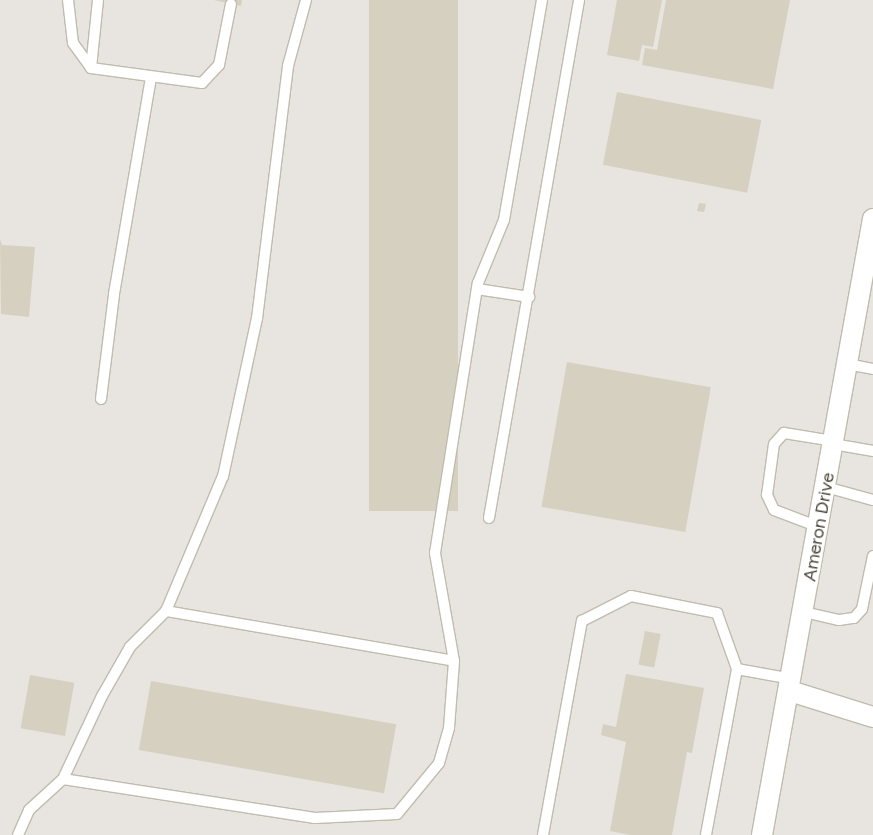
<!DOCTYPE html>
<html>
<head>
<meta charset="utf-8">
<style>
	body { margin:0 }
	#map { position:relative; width:873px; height:835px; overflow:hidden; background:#f5f3ea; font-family:Figtree,sans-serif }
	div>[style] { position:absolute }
	.industrial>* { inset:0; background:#e8e4df; transform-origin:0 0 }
	.building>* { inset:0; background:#d6d0c0; transform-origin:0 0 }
	.roads { filter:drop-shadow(1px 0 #c0bcad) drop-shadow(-1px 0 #c0bcad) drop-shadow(0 1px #c0bcad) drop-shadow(0 -1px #c0bcad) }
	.service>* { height:10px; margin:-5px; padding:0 5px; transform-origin:5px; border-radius:5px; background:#fff }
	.minor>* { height:20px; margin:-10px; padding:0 10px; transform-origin:10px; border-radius:10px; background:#fff }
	span { translate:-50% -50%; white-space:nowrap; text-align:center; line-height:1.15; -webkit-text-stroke:5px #fff; paint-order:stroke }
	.street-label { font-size:18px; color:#494438 }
</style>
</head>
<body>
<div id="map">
	<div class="industrial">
		<div style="left:0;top:0;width:873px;height:835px"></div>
	</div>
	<div class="building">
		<div style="clip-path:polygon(214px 0,242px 0,241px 6px)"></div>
		<div style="left:369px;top:0;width:89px;height:511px"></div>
		<div style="clip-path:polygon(617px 0,662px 0,653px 47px,642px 45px,639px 61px,607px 55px)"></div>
		<div style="clip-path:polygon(666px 0,790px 0,773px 89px,642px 65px,645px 48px,657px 50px)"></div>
		<div style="left:617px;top:92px;width:147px;height:74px;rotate:11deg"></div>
		<div style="clip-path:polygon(699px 203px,706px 204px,704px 212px,697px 211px)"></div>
		<div style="clip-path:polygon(0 239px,2px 245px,35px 247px,29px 317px,1px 314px)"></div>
		<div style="left:567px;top:362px;width:146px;height:147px;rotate:10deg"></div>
		<div style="left:645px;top:631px;width:16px;height:34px;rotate:11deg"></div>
		<div style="clip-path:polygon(626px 674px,704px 688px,692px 753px,687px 752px,672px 835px,631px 835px,610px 831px,626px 742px,601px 735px,603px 724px,616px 727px)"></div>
		<div style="left:30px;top:675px;width:45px;height:54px;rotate:10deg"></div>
		<div style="left:151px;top:681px;width:249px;height:70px;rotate:10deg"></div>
	</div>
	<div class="roads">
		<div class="service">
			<div style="left:68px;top:0;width:43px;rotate:83.4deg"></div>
			<div style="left:73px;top:43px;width:31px;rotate:54deg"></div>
			<div style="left:91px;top:68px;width:112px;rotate:7.7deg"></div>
			<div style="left:202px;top:83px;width:25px;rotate:-47deg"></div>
			<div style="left:219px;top:65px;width:62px;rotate:-78.9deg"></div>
			<div style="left:306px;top:0;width:68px;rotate:105.3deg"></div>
			<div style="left:288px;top:66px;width:254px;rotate:97deg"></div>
			<div style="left:257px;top:318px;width:162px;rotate:102.1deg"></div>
			<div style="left:223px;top:476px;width:147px;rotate:112.9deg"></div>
			<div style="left:166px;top:611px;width:51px;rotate:135deg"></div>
			<div style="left:130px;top:647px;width:56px;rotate:119.7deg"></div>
			<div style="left:102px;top:696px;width:92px;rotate:115.2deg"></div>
			<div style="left:63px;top:779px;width:255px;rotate:8.8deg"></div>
			<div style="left:315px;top:818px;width:82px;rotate:-2.8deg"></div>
			<div style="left:397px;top:814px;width:66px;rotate:-50.5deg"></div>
			<div style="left:439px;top:763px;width:36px;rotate:-74deg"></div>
			<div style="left:449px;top:728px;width:67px;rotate:-85.7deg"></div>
			<div style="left:454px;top:661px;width:110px;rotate:-100deg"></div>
			<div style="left:435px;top:553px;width:273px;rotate:-81deg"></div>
			<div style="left:478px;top:283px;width:68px;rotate:-67.6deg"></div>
			<div style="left:504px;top:220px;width:223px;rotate:-80.2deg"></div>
			<div style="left:91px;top:68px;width:68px;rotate:-84.1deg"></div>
			<div style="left:477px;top:289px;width:53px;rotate:8.7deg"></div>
			<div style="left:847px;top:364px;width:26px;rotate:11deg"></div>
			<div style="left:101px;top:399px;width:106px;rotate:-82.9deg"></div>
			<div style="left:114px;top:294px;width:220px;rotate:-80.3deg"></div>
			<div style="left:833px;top:444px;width:41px;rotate:9.9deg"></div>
			<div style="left:826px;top:487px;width:49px;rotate:15.5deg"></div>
			<div style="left:489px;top:518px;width:526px;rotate:-80.14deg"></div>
			<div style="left:819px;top:527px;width:48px;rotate:-159.3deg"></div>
			<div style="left:774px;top:510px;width:17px;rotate:-115deg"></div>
			<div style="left:767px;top:495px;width:51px;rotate:-82.2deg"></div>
			<div style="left:774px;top:444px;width:15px;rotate:-48deg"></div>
			<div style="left:784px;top:433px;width:51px;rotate:9.1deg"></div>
			<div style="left:166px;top:611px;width:292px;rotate:9.8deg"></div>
			<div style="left:804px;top:612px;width:36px;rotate:13deg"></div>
			<div style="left:839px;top:620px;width:15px;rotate:-8deg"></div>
			<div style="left:854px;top:618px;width:12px;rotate:-48deg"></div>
			<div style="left:862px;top:609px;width:54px;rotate:-78.3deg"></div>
			<div style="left:737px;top:669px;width:56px;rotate:10.3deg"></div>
			<div style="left:18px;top:835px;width:27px;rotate:-66deg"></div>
			<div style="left:29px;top:810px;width:46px;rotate:-42.4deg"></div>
			<div style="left:543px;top:835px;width:218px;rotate:-79.7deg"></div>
			<div style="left:582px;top:621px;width:55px;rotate:-27deg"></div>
			<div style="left:631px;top:596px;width:88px;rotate:11.2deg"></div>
			<div style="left:717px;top:613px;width:59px;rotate:70.3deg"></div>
			<div style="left:737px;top:669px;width:169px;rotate:100.6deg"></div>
		</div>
		<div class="minor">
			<div style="left:790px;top:691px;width:87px;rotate:17.4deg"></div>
			<div style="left:762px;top:835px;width:626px;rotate:-79.79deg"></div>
		</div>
	</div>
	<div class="street-label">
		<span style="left:819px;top:527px;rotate:-80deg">Ameron Drive</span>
	</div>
</div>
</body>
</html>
